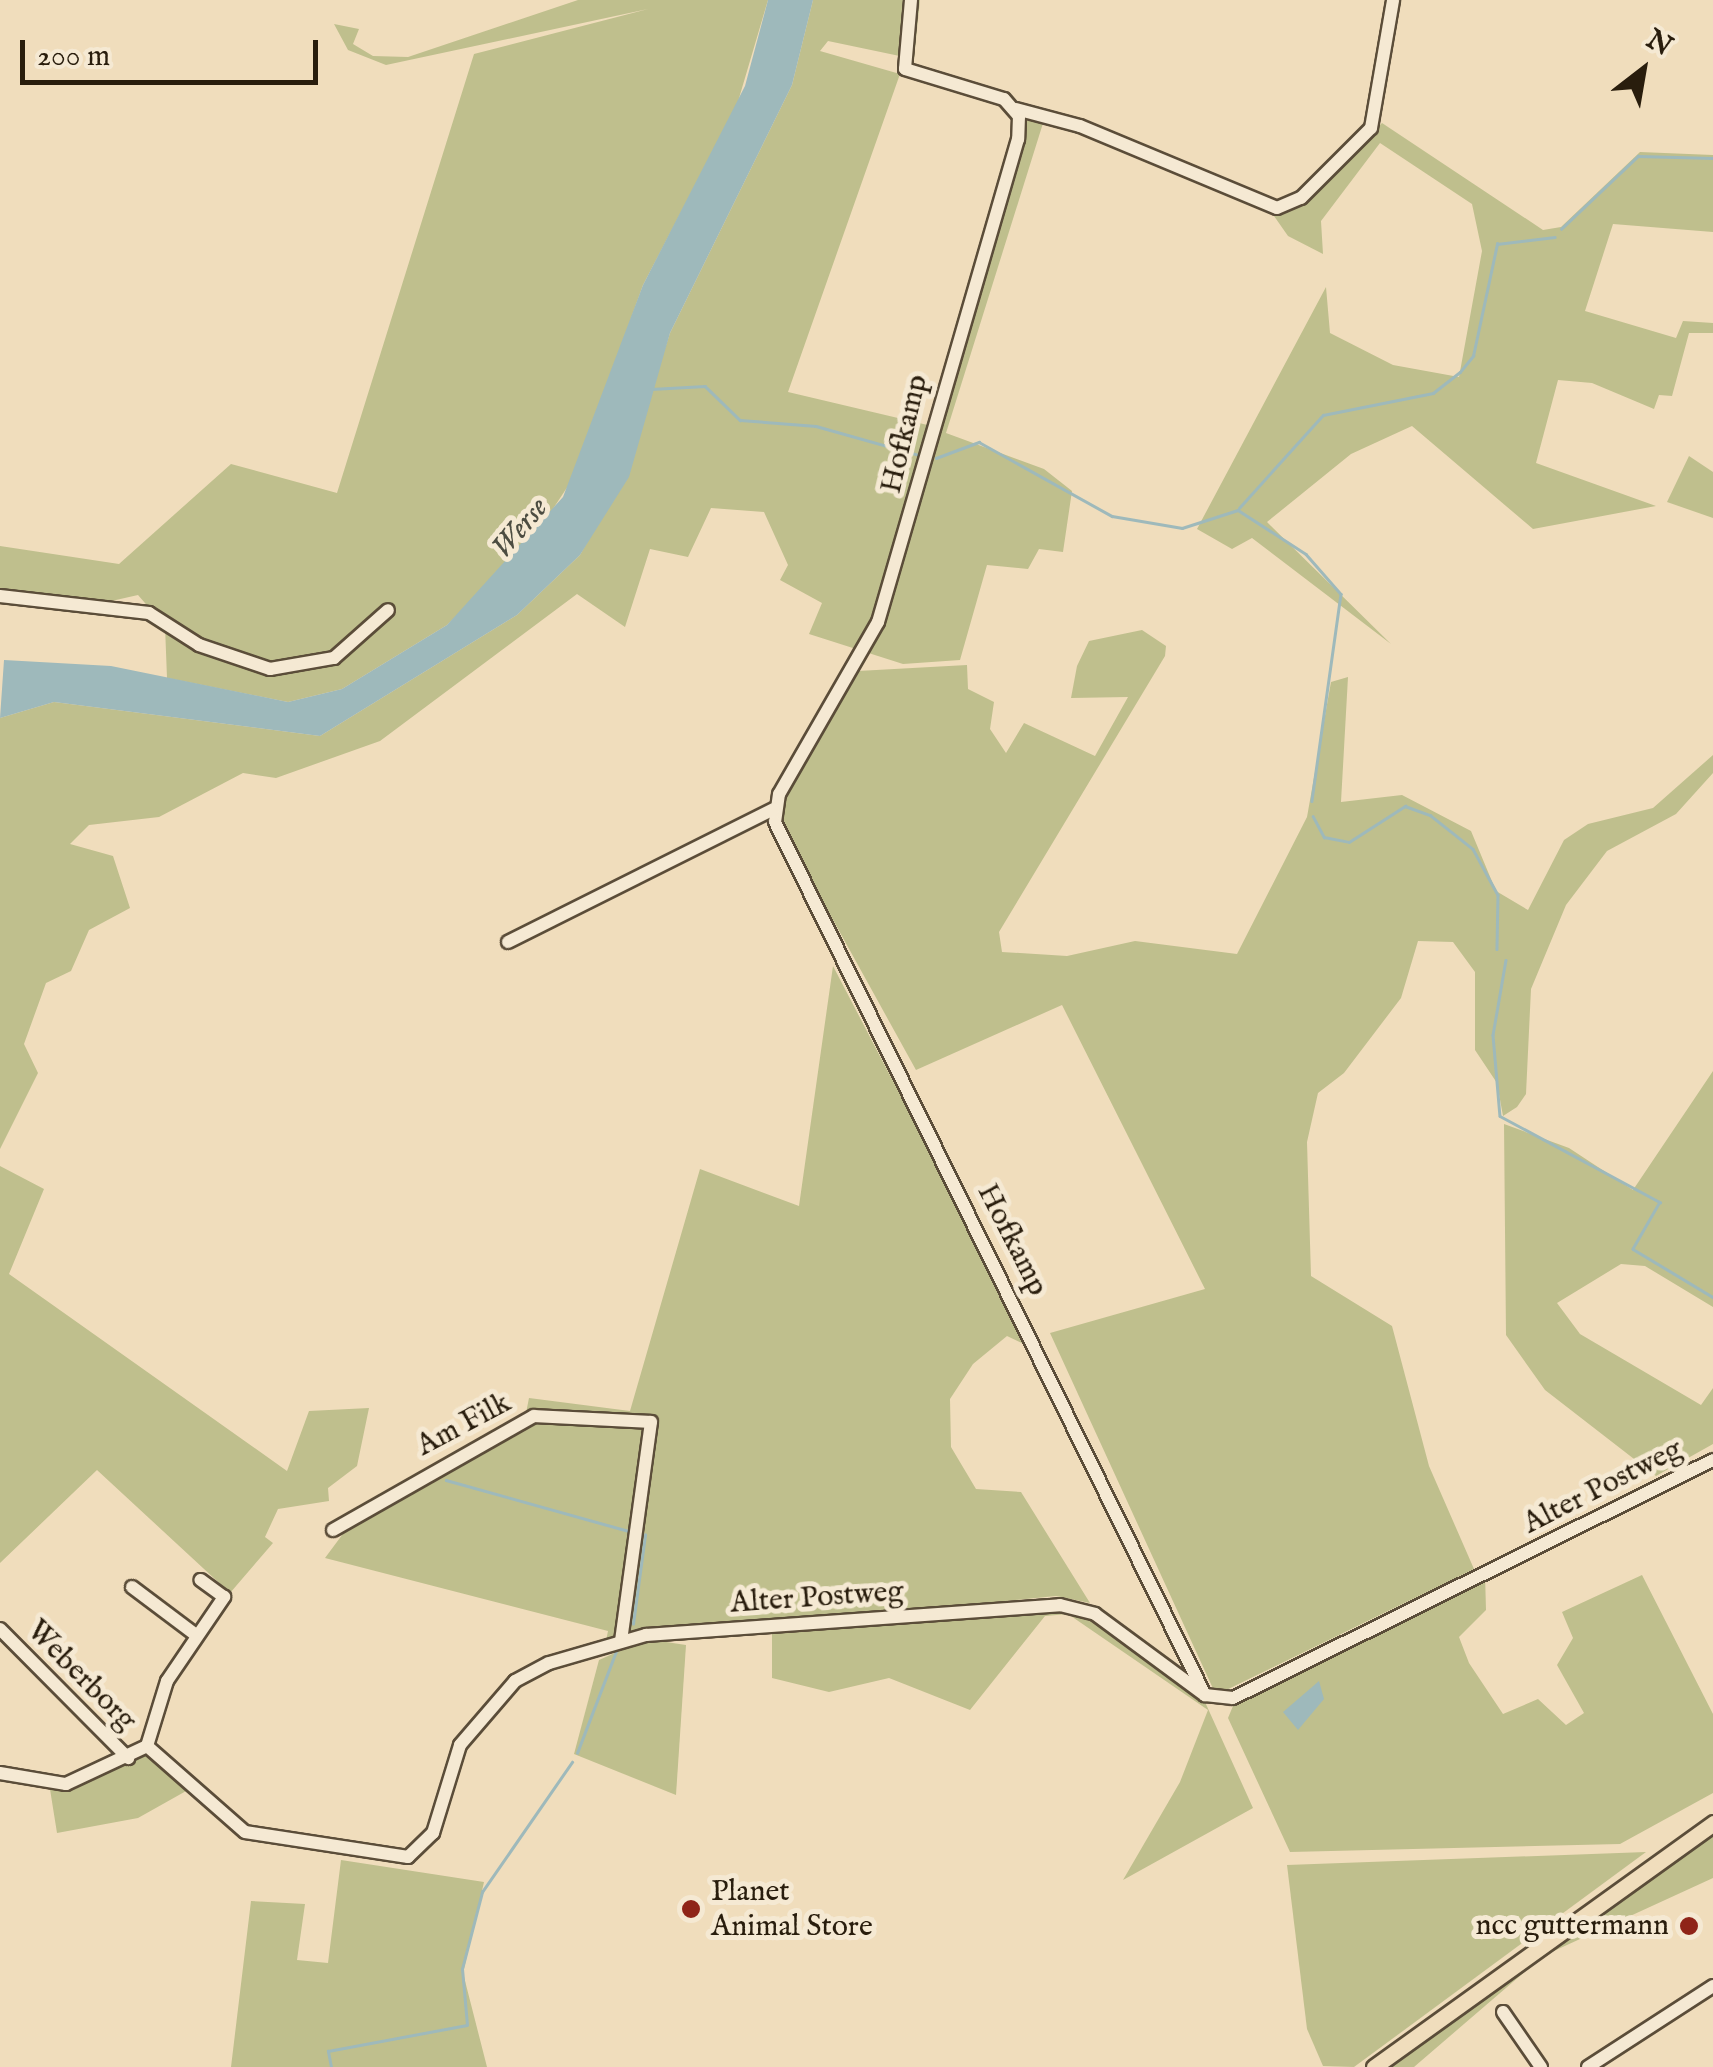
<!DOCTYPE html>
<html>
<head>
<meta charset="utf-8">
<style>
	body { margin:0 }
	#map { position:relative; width:1713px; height:2067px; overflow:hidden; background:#f0ddbc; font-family:"IM FELL English",serif }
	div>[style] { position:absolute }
	.green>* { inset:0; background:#bfbf8d }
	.water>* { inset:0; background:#9eb9bb }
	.stream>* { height:2.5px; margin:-1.25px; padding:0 1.25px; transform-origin:1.25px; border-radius:1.25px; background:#9eb9bb }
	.roads { filter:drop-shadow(2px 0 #5b4d39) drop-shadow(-2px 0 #5b4d39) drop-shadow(0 2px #5b4d39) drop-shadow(0 -2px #5b4d39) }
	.minor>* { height:12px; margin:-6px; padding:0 6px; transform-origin:6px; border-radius:6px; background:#f5e9d3 }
	.major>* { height:15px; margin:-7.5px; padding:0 7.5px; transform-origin:7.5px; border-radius:7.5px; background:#f0ddbc }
	.dots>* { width:28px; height:28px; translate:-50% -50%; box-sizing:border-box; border:5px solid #f5e9d3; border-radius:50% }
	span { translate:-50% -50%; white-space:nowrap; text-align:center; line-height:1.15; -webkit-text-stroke:10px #f5e9d3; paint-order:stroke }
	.street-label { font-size:30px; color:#291d0d }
	.poi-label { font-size:30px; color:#291d0d }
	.left { translate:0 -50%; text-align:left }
	.right { translate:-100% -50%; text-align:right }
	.water-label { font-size:32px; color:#4c4c41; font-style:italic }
	.north { position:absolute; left:1593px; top:20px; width:100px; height:100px; -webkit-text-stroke:8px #f5e9d3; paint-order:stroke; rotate:31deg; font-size:28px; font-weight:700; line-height:40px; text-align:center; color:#291d0d }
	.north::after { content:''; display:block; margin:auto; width:35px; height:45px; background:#291d0d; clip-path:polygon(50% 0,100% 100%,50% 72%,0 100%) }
	.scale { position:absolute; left:20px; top:40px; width:298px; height:45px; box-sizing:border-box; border:5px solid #291d0d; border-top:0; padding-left:12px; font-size:30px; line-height:35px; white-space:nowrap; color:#291d0d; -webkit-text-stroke:8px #f5e9d3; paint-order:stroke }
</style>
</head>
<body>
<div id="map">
	<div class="green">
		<div style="clip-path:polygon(578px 0,768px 0,737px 105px,643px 285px,574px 477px,531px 542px,447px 625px,342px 689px,288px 702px,167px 678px,165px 626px,138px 595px,85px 607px,0 593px,0 546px,119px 564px,231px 464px,337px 493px,474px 54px,648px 9px,386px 65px,348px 50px,334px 24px,359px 29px,353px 44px,373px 56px,408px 57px)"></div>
		<div style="clip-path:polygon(813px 0,920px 0,914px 59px,828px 41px,820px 51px,900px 74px,788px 392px,936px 427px,1026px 121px,1044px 120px,946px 433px,1044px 469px,1072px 491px,1063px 552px,1039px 549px,1028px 569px,987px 565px,960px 660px,903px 664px,809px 634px,822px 603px,780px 580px,788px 565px,764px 512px,711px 508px,688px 557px,650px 549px,625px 627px,577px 594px,380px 741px,276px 778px,243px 773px,159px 817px,89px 825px,70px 844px,113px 856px,130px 908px,89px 930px,71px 971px,46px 983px,24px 1044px,38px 1073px,0 1149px,0 718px,54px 702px,320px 736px,517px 615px,580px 555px,623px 478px,670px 333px,792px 85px)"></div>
		<div style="clip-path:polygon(1382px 123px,1543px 230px,1561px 227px,1640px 152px,1713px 155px,1713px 232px,1613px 224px,1585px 311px,1676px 338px,1683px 321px,1713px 323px,1713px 333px,1689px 333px,1672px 396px,1659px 395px,1654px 409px,1592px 383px,1558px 380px,1536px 463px,1656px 506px,1533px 529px,1412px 426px,1351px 454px,1267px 522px,1391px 644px,1252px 538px,1232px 549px,1197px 529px,1326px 287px,1330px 333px,1393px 365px,1459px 377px,1482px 251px,1472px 204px,1380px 143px,1321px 221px,1323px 254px,1288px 236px,1274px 216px,1303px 203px)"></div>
		<div style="clip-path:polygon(1689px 456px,1713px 472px,1713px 518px,1667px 502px)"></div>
		<div style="clip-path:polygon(1142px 630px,1166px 646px,1165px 656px,999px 932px,1002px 952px,1067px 956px,1135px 941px,1237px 954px,1307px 817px,1331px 682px,1348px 677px,1341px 802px,1402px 795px,1471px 831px,1496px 891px,1528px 910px,1564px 840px,1588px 824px,1653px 808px,1713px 755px,1713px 773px,1676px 814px,1607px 851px,1566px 905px,1531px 989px,1526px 1094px,1517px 1107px,1503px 1116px,1497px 1083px,1475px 1050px,1475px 972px,1453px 942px,1418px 941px,1401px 998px,1344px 1073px,1318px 1093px,1307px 1142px,1311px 1276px,1392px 1326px,1429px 1466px,1474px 1569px,1216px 1695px,1050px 1333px,1205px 1289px,1062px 1005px,916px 1070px,780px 824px,784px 795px,858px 671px,967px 665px,968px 689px,994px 702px,990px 729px,1006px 753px,1024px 723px,1095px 756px,1128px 697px,1071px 698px,1077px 666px,1089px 641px)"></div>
		<div style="clip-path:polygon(833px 966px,1032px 1348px,1007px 1336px,973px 1364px,950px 1399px,951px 1447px,976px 1489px,1021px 1492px,1090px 1603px,1056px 1596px,606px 1641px,608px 1631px,325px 1558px,351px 1523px,523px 1428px,529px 1398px,630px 1411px,700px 1169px,799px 1206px)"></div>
		<div style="clip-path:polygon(1713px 1071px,1713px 1307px,1645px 1266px,1621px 1264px,1557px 1303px,1580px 1334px,1701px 1405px,1713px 1388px,1713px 1444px,1656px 1476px,1545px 1390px,1506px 1335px,1504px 1124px,1569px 1148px,1633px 1190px)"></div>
		<div style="clip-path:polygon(0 1166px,44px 1189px,9px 1274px,287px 1471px,309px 1411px,369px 1408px,357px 1466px,328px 1488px,329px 1501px,278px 1509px,265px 1537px,273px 1543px,230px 1593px,97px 1470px,0 1563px)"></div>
		<div style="clip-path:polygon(1485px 1574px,1486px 1610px,1459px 1637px,1469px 1663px,1503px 1714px,1538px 1699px,1566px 1725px,1584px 1713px,1557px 1665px,1573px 1638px,1562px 1612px,1642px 1575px,1713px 1714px,1713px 1793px,1620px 1844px,1290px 1852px,1228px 1718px,1233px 1706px)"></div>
		<div style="clip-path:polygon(1064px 1610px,1092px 1617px,1205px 1702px,1253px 1808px,1123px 1880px,1180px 1782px,1208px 1710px,1068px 1614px,1045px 1616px,970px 1710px,889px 1678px,829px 1692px,772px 1678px,772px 1633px)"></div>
		<div style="clip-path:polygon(646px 1639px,686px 1645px,676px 1795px,574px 1754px,599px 1660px)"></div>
		<div style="clip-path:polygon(147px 1746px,195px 1786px,138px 1818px,57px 1833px,49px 1783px,66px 1784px)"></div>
		<div style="clip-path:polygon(1713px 1830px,1713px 1878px,1543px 1956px,1414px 2067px,1385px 2067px)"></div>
		<div style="clip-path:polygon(1646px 1852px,1354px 2067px,1323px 2066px,1307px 2029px,1287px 1865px)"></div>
		<div style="clip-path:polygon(341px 1860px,484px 1882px,463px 1973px,487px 2067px,231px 2067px,251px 1901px,305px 1904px,297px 1960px,328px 1963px)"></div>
	</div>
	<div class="water">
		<div style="clip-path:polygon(768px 0,813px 0,792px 85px,670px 333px,629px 477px,580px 555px,517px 615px,320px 736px,54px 702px,0 718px,4px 660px,111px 666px,288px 702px,342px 689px,447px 625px,563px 497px,643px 285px,745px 86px)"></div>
		<div style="clip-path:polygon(1319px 1681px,1324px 1699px,1298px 1730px,1283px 1712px)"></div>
	</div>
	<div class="stream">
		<div style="left:1561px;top:229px;width:106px;rotate:-43.5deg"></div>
		<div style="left:1638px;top:156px;width:75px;rotate:1.5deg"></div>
		<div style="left:651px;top:389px;width:54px;rotate:-3.2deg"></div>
		<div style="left:705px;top:386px;width:49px;rotate:44.2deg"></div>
		<div style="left:740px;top:420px;width:76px;rotate:4.5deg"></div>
		<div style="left:816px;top:426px;width:107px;rotate:15.7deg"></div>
		<div style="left:936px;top:458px;width:46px;rotate:-20.4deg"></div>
		<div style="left:979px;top:442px;width:152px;rotate:29.1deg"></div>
		<div style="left:1112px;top:516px;width:71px;rotate:9.7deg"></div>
		<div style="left:1182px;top:528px;width:59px;rotate:-17.8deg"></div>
		<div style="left:1238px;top:510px;width:81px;rotate:32.9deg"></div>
		<div style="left:1306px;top:554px;width:53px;rotate:48.8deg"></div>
		<div style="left:1341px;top:594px;width:209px;rotate:98deg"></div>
		<div style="left:1239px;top:508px;width:125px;rotate:-47.9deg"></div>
		<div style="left:1323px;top:415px;width:112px;rotate:-11.3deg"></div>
		<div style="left:1433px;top:393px;width:34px;rotate:-38deg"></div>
		<div style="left:1460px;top:372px;width:21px;rotate:-51deg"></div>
		<div style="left:1473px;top:356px;width:115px;rotate:-77.9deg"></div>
		<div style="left:1497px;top:244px;width:58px;rotate:-6.9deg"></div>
		<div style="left:1313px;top:816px;width:24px;rotate:62deg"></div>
		<div style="left:1324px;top:837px;width:25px;rotate:11deg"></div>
		<div style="left:1349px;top:842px;width:67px;rotate:-32.7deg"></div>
		<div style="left:1405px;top:806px;width:27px;rotate:20deg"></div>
		<div style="left:1430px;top:815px;width:55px;rotate:38.3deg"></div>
		<div style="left:1473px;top:849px;width:52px;rotate:61.5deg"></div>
		<div style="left:1498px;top:895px;width:54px;rotate:91.1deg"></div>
		<div style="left:1506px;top:960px;width:76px;rotate:99.8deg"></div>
		<div style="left:1493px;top:1035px;width:81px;rotate:85.1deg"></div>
		<div style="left:1500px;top:1116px;width:182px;rotate:28.3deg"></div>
		<div style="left:1660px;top:1202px;width:54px;rotate:119.9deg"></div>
		<div style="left:1633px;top:1249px;width:93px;rotate:31deg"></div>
		<div style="left:446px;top:1480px;width:193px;rotate:15.6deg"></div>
		<div style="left:633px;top:1624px;width:90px;rotate:-82.3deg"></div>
		<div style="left:577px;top:1753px;width:111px;rotate:-69deg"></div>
		<div style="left:331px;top:2067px;width:16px;rotate:-101deg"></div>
		<div style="left:328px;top:2051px;width:141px;rotate:-10.6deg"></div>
		<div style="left:467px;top:2025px;width:56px;rotate:-95.1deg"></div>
		<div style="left:462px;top:1969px;width:80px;rotate:-75.4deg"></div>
		<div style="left:482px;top:1892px;width:158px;rotate:-55.3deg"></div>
	</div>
	<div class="roads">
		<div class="minor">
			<div style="left:911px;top:0;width:69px;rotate:95deg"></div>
			<div style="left:905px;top:69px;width:103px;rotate:16.9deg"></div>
			<div style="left:1004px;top:99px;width:23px;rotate:49deg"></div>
			<div style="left:1019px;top:116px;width:23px;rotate:92deg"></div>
			<div style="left:1018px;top:139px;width:503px;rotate:106.16deg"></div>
			<div style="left:878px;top:622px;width:198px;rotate:119.9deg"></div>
			<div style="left:779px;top:794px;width:28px;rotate:98deg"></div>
			<div style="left:775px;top:822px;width:973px;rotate:63.78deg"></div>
			<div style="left:1016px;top:109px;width:66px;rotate:14.9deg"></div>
			<div style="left:1080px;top:126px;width:213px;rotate:22.6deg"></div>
			<div style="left:1277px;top:208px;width:26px;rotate:-23deg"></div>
			<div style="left:1301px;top:198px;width:99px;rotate:-45deg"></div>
			<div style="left:1371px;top:128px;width:130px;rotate:-80.2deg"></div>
			<div style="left:0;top:596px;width:150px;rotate:6.5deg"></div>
			<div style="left:149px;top:613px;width:59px;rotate:32.6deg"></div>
			<div style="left:199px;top:645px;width:75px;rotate:18.7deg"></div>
			<div style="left:270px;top:669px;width:65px;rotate:-9.8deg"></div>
			<div style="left:334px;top:658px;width:72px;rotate:-41.6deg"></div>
			<div style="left:508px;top:942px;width:297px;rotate:-26.6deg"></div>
			<div style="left:333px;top:1530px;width:231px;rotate:-29.6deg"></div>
			<div style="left:534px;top:1416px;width:117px;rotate:2.9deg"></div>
			<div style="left:651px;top:1422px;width:221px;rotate:97.8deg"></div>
			<div style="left:132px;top:1587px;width:80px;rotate:36.9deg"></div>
			<div style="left:0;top:1629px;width:182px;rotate:45.2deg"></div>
			<div style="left:147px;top:1746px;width:68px;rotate:-72.9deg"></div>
			<div style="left:167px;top:1681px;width:102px;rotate:-55.8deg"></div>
			<div style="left:224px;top:1597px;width:29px;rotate:-144deg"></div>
			<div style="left:0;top:1773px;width:67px;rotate:9.5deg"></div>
			<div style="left:66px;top:1784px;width:89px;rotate:-25.1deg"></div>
			<div style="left:147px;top:1746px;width:130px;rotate:41.3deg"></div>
			<div style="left:245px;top:1832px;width:165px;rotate:8.7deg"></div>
			<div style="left:408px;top:1857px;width:35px;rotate:-44deg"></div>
			<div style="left:433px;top:1833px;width:92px;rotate:-72.9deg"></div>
			<div style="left:460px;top:1745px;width:84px;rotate:-49.3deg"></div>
			<div style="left:515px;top:1681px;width:38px;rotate:-28deg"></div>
			<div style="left:549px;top:1663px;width:101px;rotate:-16.1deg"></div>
			<div style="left:646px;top:1635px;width:415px;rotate:-4.1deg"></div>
			<div style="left:1060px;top:1605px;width:36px;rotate:14deg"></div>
			<div style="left:1095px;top:1614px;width:137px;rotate:36.4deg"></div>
			<div style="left:1205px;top:1695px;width:28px;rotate:6deg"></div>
			<div style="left:1233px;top:1698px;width:536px;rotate:-26.37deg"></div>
			<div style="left:1503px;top:2012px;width:67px;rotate:55.4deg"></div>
			<div style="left:1588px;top:2067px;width:149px;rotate:-32.9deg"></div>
		</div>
		<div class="major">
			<div style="left:1374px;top:2067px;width:418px;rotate:-35.7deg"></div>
		</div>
	</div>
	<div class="dots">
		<div style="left:691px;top:1909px;background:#8f2418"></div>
		<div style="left:1689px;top:1926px;background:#8f2418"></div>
	</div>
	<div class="street-label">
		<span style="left:905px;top:434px;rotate:-77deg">Hofkamp</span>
		<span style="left:1012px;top:1240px;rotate:63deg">Hofkamp</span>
		<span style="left:464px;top:1425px;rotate:-28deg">Am Filk</span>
		<span style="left:1603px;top:1487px;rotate:-27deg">Alter Postweg</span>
		<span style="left:817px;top:1598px;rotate:-4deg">Alter Postweg</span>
		<span style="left:81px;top:1676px;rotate:45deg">Weberborg</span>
	</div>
	<div class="poi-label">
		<span class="left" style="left:711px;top:1909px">Planet<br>Animal Store</span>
		<span class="right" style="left:1669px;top:1926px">ncc guttermann</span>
	</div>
	<div class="water-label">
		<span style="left:521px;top:529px;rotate:-50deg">Werse</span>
	</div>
	<div class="north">N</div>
	<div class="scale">200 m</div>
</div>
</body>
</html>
